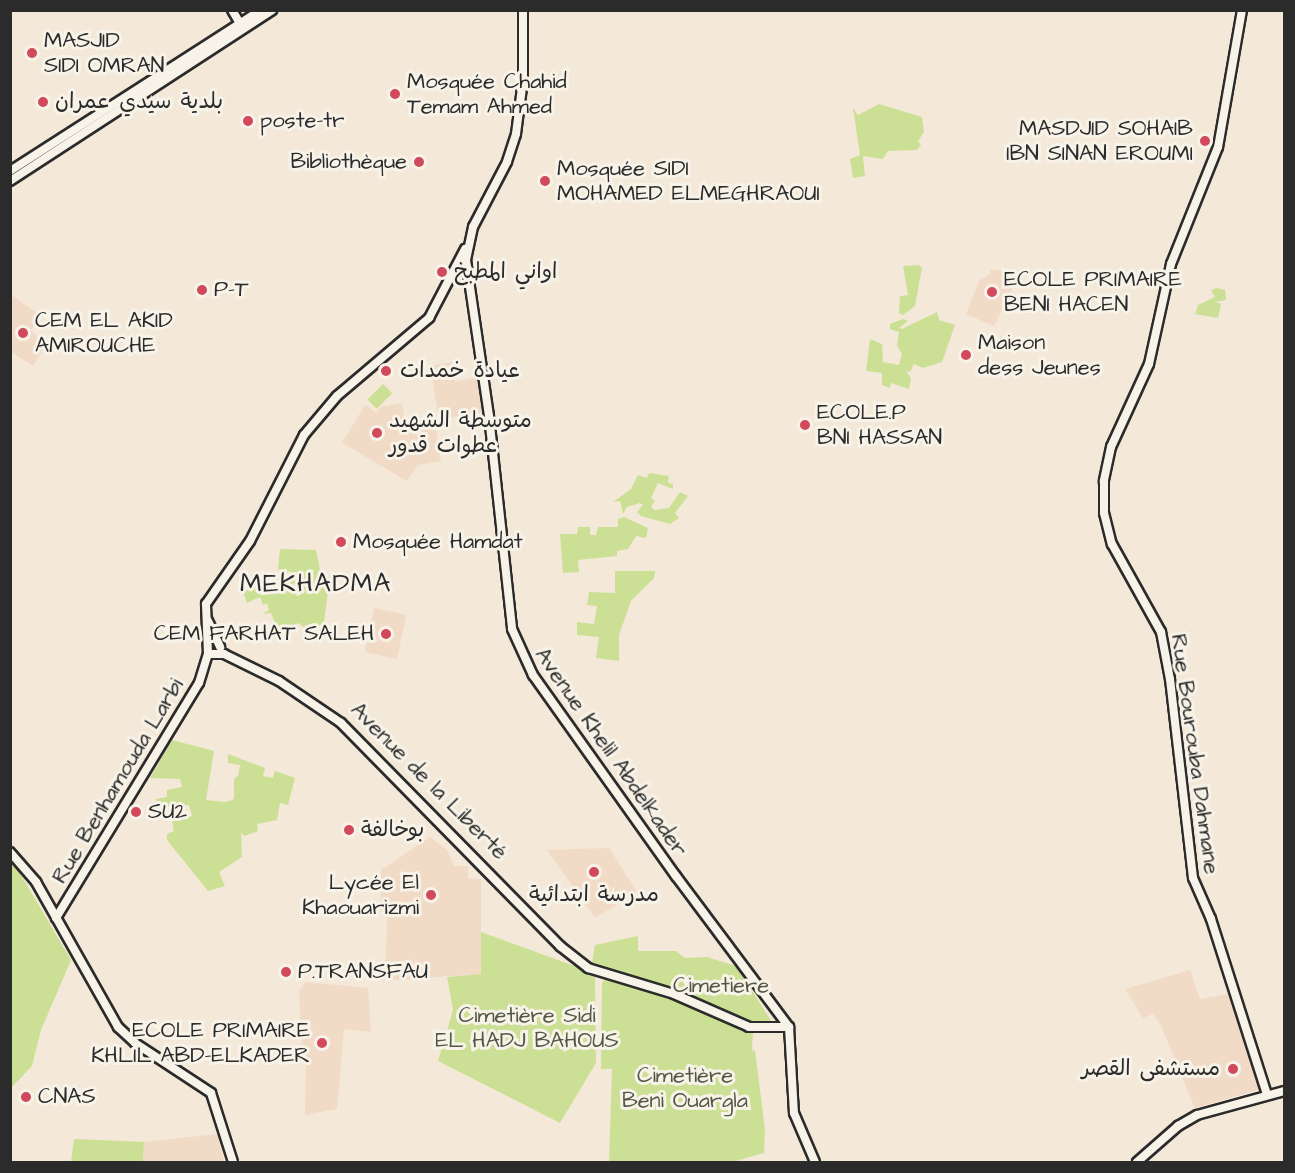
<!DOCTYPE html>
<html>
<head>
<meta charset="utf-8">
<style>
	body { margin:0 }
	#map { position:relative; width:1295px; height:1173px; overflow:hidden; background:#f4e8d9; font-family:"Architects Daughter","Playpen Sans Arabic",sans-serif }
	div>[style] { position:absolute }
	.built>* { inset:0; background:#f1dac6; transform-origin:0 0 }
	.green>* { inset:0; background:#cce095; transform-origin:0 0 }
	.roads { filter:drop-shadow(2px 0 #2b2b2b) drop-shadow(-2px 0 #2b2b2b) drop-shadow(0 2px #2b2b2b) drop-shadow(0 -2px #2b2b2b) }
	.secondary>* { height:8px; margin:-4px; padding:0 4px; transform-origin:4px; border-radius:4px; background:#f7f3e8 }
	.dots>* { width:16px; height:16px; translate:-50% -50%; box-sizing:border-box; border:3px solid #f7f3e8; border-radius:50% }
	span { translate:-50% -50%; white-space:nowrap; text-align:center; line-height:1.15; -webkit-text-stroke:6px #f7f3e8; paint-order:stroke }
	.poi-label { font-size:22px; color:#2b2b2b }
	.left { translate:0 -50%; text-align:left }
	.right { translate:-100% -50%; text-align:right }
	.street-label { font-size:22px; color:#2b2b2b }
	.park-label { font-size:22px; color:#535846 }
	.quarter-label { font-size:26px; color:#2b2b2b; letter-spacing:1.5px }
	.frame { position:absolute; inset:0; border:12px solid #2b2b2b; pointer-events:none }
</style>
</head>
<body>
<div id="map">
	<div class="built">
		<div style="clip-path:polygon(990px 270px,1018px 270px,1019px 274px,994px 326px,966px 314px,979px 281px,990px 274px)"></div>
		<div style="clip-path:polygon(10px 294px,40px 315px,31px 330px,45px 346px,33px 366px,11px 352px)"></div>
		<div style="clip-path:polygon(452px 362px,455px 382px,482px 376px,487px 412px,439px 419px,430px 366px)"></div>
		<div style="clip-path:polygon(402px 403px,405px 423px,435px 419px,441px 461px,418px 465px,407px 481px,342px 443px,365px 405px,377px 413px,380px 407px)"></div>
		<div style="left:374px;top:608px;width:33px;height:45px;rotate:12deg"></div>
		<div style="clip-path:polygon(430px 837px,447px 850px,454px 866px,468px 866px,468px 879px,481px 879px,481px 974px,380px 981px,380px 966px,386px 958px,387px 918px,381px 910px,381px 870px)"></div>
		<div style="clip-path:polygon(609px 848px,637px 892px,595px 918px,547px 850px)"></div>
		<div style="clip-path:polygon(1190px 970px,1200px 999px,1228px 994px,1261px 1089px,1195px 1108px,1161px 1026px,1153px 1014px,1143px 1018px,1125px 989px)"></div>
		<div style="clip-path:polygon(305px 982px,368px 988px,371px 1032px,344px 1029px,337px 1109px,305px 1115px,306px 1055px,302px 1053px,299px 991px)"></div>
		<div style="clip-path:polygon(218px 1134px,224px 1162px,143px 1162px,144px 1142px)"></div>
	</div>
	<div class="green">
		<div style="clip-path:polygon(879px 104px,922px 117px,924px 132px,918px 141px,921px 145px,917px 150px,888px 151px,883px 159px,863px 156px,865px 176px,853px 178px,850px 159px,860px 155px,853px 108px,858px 115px)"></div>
		<div style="clip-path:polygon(919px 265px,922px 268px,915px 306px,903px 315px,899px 313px,900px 296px,908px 295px,903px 266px)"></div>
		<div style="clip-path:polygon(1217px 288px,1225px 290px,1226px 300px,1215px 302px,1221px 304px,1218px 318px,1195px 314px,1198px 305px,1215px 297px,1211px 290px)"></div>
		<div style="clip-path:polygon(937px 312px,939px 320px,955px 325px,942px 362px,923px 368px,914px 364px,910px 372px,906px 371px,911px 378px,909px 389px,891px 383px,890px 388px,882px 385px,882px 373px,866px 371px,870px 339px,882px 344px,883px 362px,899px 365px,902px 354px,897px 346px,899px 332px,890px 329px,890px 324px,903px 319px,908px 321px,899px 328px,902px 329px)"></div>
		<div style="left:383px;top:384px;width:13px;height:22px;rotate:45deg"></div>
		<div style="clip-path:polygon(649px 473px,669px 476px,668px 482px,673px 485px,673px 489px,658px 483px,651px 498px,655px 501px,651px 506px,654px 510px,669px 508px,680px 492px,688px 496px,675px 513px,679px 518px,670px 524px,641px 516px,637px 512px,643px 505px,640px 503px,627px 507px,623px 514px,620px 501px,613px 502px,631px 489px,638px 475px,647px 478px)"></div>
		<div style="clip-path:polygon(624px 517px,648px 528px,646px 538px,636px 536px,628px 549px,617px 551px,617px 556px,578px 560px,579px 572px,563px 573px,560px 534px,577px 534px,578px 527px,590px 527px,590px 535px,596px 535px,598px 527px,618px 527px,618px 519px)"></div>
		<div style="clip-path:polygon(280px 549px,316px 550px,322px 579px,330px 577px,324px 622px,316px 630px,306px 630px,299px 623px,292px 626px,289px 636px,270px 632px,277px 629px,271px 613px,262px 614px,269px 610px,267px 603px,263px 605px,260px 597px,247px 603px,243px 592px,272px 582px,273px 578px,300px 582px,300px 574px,278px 569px)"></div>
		<div style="clip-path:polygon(615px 571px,655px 571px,654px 578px,631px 601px,619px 635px,619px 661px,596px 658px,599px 637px,577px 635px,577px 622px,594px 624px,597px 606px,587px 605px,589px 592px,615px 593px)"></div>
		<div style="clip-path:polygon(172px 740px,214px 751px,206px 800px,226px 802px,234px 799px,234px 779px,238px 776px,240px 765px,228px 763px,228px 754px,265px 768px,263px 776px,273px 778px,275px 771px,295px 778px,288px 805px,280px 803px,277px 820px,257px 824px,258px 831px,244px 836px,241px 832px,242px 857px,219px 872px,225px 886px,208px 891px,167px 840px,167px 834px,174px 831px,172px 820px,192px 816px,189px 805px,158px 808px,156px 799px,167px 797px,167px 790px,182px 787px,180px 779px,150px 778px)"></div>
		<div style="clip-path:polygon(11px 858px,71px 960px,41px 1030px,32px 1066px,11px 1088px)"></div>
		<div style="clip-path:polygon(481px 932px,588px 971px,595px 978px,596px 1063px,560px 1123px,438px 1061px,453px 1010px,447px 977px,481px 974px)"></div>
		<div style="clip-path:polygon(638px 936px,638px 951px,676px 951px,685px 958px,707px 957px,736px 966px,772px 1022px,751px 1023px,676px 991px,592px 963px,595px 945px)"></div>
		<div style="clip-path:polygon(606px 977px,673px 998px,753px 1032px,752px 1051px,755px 1050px,765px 1129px,764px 1153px,732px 1162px,609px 1162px,612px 1069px,601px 1069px,602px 983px)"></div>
		<div style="clip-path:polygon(74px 1139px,144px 1142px,143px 1162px,71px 1162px)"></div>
	</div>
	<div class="roads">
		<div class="secondary">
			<div style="left:232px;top:10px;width:17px;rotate:59deg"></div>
			<div style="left:523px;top:10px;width:70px;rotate:90deg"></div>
			<div style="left:523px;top:80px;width:54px;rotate:97.4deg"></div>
			<div style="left:516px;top:134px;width:29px;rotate:108deg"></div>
			<div style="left:507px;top:162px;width:73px;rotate:117.6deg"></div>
			<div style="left:473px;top:227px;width:34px;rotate:102deg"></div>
			<div style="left:466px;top:260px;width:158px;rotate:81.6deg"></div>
			<div style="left:489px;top:416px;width:214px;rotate:83.8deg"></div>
			<div style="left:512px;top:629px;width:51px;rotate:65.5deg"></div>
			<div style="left:533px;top:675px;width:247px;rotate:54.6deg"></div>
			<div style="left:676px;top:876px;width:189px;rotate:53.2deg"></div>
			<div style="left:789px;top:1027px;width:86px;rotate:86.7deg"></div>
			<div style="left:794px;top:1113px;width:53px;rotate:66.8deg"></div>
			<div style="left:1242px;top:10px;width:139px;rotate:99.9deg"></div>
			<div style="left:1218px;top:147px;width:126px;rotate:111.9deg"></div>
			<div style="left:1171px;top:264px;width:102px;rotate:102.4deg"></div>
			<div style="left:1149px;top:364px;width:91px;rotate:114.6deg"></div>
			<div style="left:1111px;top:447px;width:35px;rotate:102deg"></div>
			<div style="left:1104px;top:481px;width:32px;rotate:90deg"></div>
			<div style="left:1104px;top:513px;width:32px;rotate:76deg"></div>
			<div style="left:1112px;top:544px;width:101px;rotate:60.9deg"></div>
			<div style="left:1161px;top:632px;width:48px;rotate:79.2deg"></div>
			<div style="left:1170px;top:679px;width:200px;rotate:83.4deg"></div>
			<div style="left:1193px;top:878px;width:45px;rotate:66.3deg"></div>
			<div style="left:1211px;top:919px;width:184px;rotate:72.3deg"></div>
			<div style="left:10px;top:171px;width:298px;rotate:-32.7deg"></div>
			<div style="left:10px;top:181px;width:313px;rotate:-33.1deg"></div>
			<div style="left:208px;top:621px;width:29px;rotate:65deg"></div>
			<div style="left:208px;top:654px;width:16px"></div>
			<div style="left:224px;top:654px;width:61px;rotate:26.1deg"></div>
			<div style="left:279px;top:681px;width:75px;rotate:34.1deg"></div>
			<div style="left:341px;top:723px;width:313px;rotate:45.5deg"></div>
			<div style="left:560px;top:946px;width:36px;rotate:38deg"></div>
			<div style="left:588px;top:968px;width:90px;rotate:16.8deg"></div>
			<div style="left:674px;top:994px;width:82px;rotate:23.7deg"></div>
			<div style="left:749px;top:1027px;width:40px"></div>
			<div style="left:10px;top:852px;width:40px;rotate:49deg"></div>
			<div style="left:36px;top:882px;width:167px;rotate:60.5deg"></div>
			<div style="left:118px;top:1027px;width:23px;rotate:43deg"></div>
			<div style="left:135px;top:1043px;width:91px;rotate:33.3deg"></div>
			<div style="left:211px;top:1093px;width:72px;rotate:72.3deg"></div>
			<div style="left:56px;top:918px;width:275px;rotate:-58.7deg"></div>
			<div style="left:199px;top:683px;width:30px;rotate:-73deg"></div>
			<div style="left:208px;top:654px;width:50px;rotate:-92.3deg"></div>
			<div style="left:206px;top:604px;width:77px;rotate:-55.1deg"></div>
			<div style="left:250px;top:541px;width:119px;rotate:-63deg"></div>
			<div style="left:304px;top:435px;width:51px;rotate:-49.8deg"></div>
			<div style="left:337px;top:396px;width:121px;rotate:-40.3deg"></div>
			<div style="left:429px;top:318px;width:78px;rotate:-62.4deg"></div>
			<div style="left:1137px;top:1162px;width:55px;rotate:-41.3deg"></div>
			<div style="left:1178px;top:1126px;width:22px;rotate:-30deg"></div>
			<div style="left:1197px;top:1115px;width:90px;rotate:-15.4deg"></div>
		</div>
	</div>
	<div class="dots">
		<div style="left:32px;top:53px;background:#d1495b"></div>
		<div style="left:395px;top:94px;background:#d1495b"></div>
		<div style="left:43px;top:102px;background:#d1495b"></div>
		<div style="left:248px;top:121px;background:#d1495b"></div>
		<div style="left:1205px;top:141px;background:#d1495b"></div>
		<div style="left:419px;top:162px;background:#d1495b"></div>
		<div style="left:545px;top:181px;background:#d1495b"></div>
		<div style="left:442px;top:272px;background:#d1495b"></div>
		<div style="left:202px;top:290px;background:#d1495b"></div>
		<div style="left:992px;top:292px;background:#d1495b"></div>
		<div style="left:23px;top:333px;background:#d1495b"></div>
		<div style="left:966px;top:355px;background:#d1495b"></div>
		<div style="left:386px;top:371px;background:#d1495b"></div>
		<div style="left:805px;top:425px;background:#d1495b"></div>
		<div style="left:377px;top:433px;background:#d1495b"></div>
		<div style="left:341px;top:542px;background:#d1495b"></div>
		<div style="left:386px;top:634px;background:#d1495b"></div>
		<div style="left:136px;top:812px;background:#d1495b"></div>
		<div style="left:349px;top:830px;background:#d1495b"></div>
		<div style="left:594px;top:872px;background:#d1495b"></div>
		<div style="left:431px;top:895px;background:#d1495b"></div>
		<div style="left:286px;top:972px;background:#d1495b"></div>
		<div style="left:322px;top:1043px;background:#d1495b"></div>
		<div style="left:1233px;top:1069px;background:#d1495b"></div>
		<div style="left:26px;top:1097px;background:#d1495b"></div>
	</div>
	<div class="poi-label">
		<span class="left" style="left:44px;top:53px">MASJID<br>SIDI OMRAN</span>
		<span class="left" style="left:407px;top:94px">Mosquée Chahid<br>Temam Ahmed</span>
		<span class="left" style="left:55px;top:102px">بلدية سيدي عمران</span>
		<span class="left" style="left:260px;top:121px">poste-tr</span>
		<span class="right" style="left:1193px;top:141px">MASDJID SOHAIB<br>IBN SINAN EROUMI</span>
		<span class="right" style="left:407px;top:162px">Bibliothèque</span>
		<span class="left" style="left:557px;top:181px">Mosquée SIDI<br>MOHAMED ELMEGHRAOUI</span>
		<span class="left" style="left:454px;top:272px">اواني المطبخ</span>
		<span class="left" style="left:1004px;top:292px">ECOLE PRIMAIRE<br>BENI HACEN</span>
		<span class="left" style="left:214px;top:290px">P-T</span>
		<span class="left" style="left:35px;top:333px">CEM EL AKID<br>AMIROUCHE</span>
		<span class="left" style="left:978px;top:355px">Maison<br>dess Jeunes</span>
		<span class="left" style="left:400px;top:371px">عيادة خمدات</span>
		<span class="left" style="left:817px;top:425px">ECOLE.P<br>BNI HASSAN</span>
		<span class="left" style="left:389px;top:433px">متوسطة الشهيد<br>عطوات قدور</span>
		<span class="left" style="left:353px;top:542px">Mosquée Hamdat</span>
		<span class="right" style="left:374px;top:634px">CEM FARHAT SALEH</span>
		<span class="left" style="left:148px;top:812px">SU2</span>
		<span class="left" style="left:361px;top:830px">بوخالفة</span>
		<span class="right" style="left:419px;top:895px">Lycée El<br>Khaouarizmi</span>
		<span style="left:594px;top:895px">مدرسة ابتدائية</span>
		<span class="left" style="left:298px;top:972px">P.TRANSFAU</span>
		<span class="right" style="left:310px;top:1043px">ECOLE PRIMAIRE<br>KHLIL ABD-ELKADER</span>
		<span class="right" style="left:1220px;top:1069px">مستشفى القصر</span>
		<span class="left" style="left:38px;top:1097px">CNAS</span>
	</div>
	<div class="street-label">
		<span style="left:611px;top:752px;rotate:55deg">Avenue Khelil Abdelkader</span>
		<span style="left:1195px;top:754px;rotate:82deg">Rue Bourouba Dahmane</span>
		<span style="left:118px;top:781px;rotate:-59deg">Rue Benhamouda Larbi</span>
		<span style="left:429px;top:781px;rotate:45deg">Avenue de la Liberté</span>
	</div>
	<div class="park-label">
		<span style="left:721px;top:986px">Cimetiere</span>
		<span style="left:527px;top:1028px">Cimetière Sidi<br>EL HADJ BAHOUS</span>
		<span style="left:685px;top:1088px">Cimetière<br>Beni Ouargla</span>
	</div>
	<div class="quarter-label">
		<span style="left:316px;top:584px">MEKHADMA</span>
	</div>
	<div class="frame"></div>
</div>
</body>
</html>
